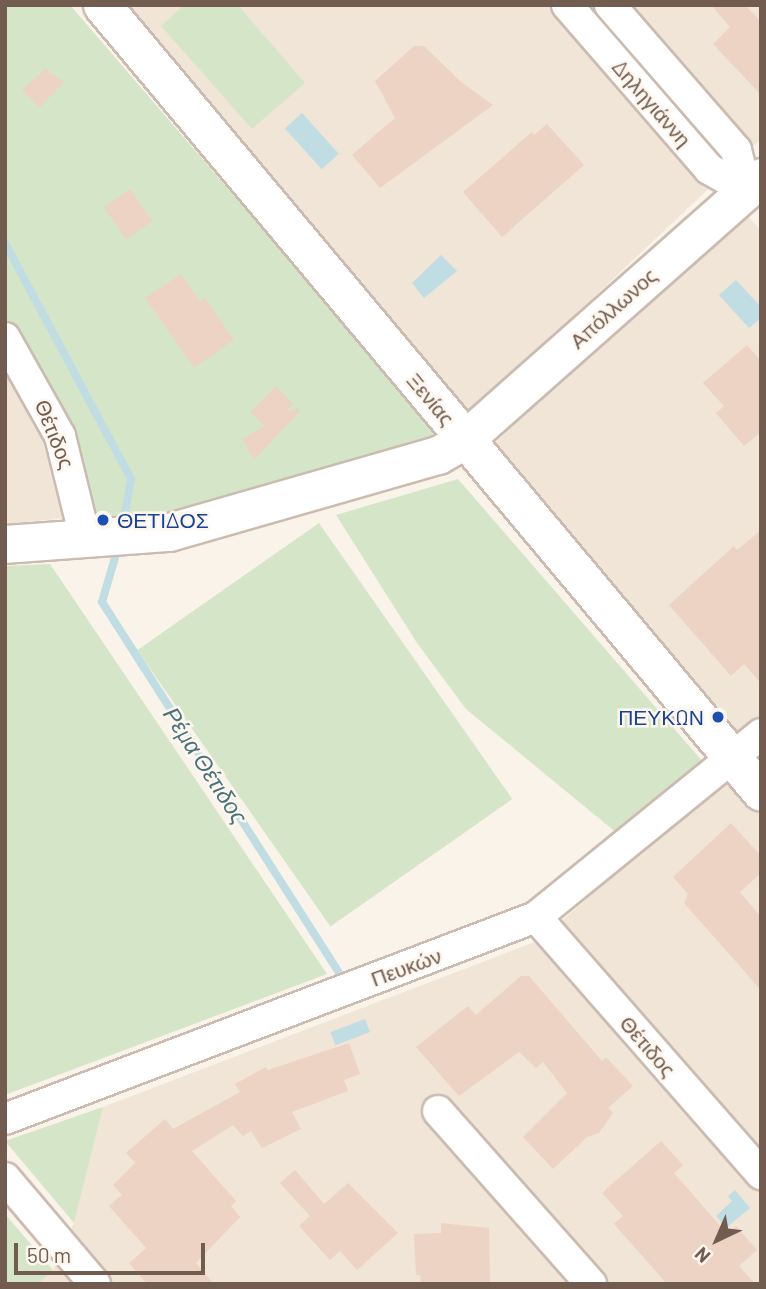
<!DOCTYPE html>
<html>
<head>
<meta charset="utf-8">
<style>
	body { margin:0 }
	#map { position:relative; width:766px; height:1289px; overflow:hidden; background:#faf3e9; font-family:Barlow,sans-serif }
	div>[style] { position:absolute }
	.residential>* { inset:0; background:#f1e5d8 }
	.green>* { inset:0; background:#d5e6c8; transform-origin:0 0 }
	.water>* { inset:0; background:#bfdde2; transform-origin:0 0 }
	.stream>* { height:8px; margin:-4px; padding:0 4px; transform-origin:4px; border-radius:4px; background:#bfdde2 }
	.building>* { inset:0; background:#ecd3c3; transform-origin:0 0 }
	.roads { filter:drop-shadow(2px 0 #cbbbb0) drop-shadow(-2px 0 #cbbbb0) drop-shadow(0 2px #cbbbb0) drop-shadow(0 -2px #cbbbb0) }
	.minor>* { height:30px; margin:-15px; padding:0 15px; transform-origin:15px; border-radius:15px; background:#fff }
	.tertiary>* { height:37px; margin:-18.5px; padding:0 18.5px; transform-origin:18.5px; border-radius:18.5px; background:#fff }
	.dots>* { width:19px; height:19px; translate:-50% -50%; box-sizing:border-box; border:4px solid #fdf7ef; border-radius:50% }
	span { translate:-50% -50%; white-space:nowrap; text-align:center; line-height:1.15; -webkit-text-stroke:5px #fdf7ef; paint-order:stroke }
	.street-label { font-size:21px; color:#725b4f }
	.transit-label { font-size:21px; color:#164399 }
	.left { translate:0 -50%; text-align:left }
	.right { translate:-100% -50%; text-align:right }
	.water-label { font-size:23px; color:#48737b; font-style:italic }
	.frame { position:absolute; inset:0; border:7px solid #725b4f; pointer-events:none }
	.north { position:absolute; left:682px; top:1205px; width:70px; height:70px; -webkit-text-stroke:5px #fdf7ef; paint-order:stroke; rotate:224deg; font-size:19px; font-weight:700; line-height:28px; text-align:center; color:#725b4f }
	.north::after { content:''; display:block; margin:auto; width:24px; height:32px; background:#725b4f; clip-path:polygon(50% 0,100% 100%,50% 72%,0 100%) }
	.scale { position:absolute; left:14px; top:1243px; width:191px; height:32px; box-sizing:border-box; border:4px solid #725b4f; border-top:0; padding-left:9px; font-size:21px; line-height:24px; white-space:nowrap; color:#725b4f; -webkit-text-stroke:5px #fdf7ef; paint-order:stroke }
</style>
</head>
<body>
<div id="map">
	<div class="residential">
		<div style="clip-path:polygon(117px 5px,761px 5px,761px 139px,465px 419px)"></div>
		<div style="clip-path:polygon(740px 207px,761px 231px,761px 767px,490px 448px)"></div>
		<div style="clip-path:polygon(5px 355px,50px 433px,67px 518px,5px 524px)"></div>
		<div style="clip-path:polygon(730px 773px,761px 809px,761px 1284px,38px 1284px,53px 1270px,74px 1223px,103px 1107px,540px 940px)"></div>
	</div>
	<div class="green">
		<div style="clip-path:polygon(5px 5px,70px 5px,434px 428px,430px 440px,157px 514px,98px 517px,76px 438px,5px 324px)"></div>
		<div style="clip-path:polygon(184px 5px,238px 5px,305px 83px,252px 129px,161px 26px)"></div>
		<div style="clip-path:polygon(622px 35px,721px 147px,720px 156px,710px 156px,612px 44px)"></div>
		<div style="clip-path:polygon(458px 479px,703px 762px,618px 834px,466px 709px,417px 643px,336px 515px)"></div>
		<div style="left:319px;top:523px;width:337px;height:222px;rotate:55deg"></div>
		<div style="clip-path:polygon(50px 564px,327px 974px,5px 1095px,5px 566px)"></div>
		<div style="clip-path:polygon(103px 1107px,74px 1223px,5px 1141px)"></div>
		<div style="clip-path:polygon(5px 1214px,53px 1270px,38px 1284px,5px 1284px)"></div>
	</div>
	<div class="water">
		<div style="left:302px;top:113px;width:55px;height:23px;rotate:48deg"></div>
		<div style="clip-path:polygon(441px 255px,457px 271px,424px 298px,412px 283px)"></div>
		<div style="clip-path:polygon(736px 280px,761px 307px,761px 318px,749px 328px,719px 295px)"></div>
		<div style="left:365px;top:1019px;width:14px;height:37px;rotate:69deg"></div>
		<div style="clip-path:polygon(735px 1190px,750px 1208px,726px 1228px,716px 1216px,732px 1201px,728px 1196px)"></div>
	</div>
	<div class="stream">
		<div style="left:5px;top:243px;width:268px;rotate:61.9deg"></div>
		<div style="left:131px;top:479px;width:35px;rotate:100deg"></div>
		<div style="left:117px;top:551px;width:53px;rotate:106.4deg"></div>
		<div style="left:102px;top:602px;width:439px;rotate:57.4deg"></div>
	</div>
	<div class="building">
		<div style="clip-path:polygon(711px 5px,745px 5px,761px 22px,761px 95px,713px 44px,730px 27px)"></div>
		<div style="clip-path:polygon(414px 46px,424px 46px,461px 82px,493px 105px,380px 188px,352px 155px,395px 118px,375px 81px)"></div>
		<div style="clip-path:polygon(45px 69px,64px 82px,39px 108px,22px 90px)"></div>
		<div style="clip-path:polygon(547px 124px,584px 165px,502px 237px,463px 192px,532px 132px,534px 135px)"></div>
		<div style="left:130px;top:189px;width:39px;height:32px;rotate:55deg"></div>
		<div style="clip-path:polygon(181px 274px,200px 302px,205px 298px,234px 340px,194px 368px,145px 298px)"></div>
		<div style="clip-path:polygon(747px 345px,761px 361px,761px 432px,744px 446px,716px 413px,724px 406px,703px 383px)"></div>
		<div style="clip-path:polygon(276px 386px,293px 404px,285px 413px,297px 408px,300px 411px,254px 460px,242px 439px,265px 426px,250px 412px)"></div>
		<div style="clip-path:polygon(761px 530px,761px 683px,744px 664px,731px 676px,669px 605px,734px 546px,737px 550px)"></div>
		<div style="clip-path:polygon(731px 823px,761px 856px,761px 873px,740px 892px,761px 917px,761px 990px,684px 903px,688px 894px,673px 877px)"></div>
		<div style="clip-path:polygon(521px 976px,529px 976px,602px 1061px,606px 1057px,633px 1086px,608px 1108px,613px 1113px,599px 1133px,587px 1137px,553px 1169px,523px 1137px,567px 1093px,543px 1062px,536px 1068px,519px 1052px,459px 1096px,416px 1047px,468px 1006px,476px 1015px)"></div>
		<div style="clip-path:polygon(349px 1043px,360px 1074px,344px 1080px,348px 1091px,292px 1112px,301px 1129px,262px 1148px,251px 1131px,243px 1136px,233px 1125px,192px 1151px,236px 1201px,231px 1206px,240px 1217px,196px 1263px,214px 1284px,147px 1284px,129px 1263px,146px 1248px,109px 1206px,122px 1195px,113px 1185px,135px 1163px,126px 1153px,165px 1119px,173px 1129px,240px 1092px,235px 1084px,266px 1067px,268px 1070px)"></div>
		<div style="clip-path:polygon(661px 1141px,683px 1165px,674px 1173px,695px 1197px,727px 1234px,736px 1226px,757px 1250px,739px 1266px,755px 1284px,667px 1284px,614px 1224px,623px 1216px,602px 1193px)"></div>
		<div style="clip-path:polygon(295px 1170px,324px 1204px,348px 1183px,398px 1233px,357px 1270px,340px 1251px,330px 1260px,299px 1226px,310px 1216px,280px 1183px)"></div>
		<div style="clip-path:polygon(441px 1223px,489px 1228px,490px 1284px,421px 1284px,420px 1275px,416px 1275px,414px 1234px,441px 1233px)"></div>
	</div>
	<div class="roads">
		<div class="minor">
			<div style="left:567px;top:5px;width:217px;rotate:49.1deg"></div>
			<div style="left:709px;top:169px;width:43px;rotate:29.6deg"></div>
			<div style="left:610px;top:5px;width:192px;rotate:49deg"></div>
			<div style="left:736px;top:150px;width:41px;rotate:76deg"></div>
			<div style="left:5px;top:338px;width:112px;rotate:60.7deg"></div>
			<div style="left:60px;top:436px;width:105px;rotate:76.2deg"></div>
			<div style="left:536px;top:917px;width:342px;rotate:48.8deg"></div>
			<div style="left:438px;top:1111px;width:231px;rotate:48.5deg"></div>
			<div style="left:5px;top:1119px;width:568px;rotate:-20.83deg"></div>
			<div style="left:536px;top:917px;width:290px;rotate:-39.1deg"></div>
			<div style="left:5px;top:1178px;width:139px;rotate:49.7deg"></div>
		</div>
		<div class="tertiary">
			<div style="left:102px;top:5px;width:1026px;rotate:50.06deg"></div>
			<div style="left:5px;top:544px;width:164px;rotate:-4.2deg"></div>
			<div style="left:169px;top:532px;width:280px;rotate:-16deg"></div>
			<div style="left:438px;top:455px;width:30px;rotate:-30deg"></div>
			<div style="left:464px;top:440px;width:397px;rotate:-41.5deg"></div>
		</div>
	</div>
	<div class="dots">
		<div style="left:103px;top:520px;background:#1a4fb4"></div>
		<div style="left:718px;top:717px;background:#1a4fb4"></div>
	</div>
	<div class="street-label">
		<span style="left:652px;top:103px;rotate:49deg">Δηληγιάννη</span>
		<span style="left:613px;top:308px;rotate:-42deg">Απόλλωνος</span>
		<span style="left:431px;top:399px;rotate:50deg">Ξενίας</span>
		<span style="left:55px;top:434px;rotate:68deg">Θέτιδος</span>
		<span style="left:406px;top:967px;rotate:-20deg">Πευκών</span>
		<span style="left:648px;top:1046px;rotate:49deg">Θέτιδος</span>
	</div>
	<div class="transit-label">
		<span class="left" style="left:117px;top:520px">ΘΕΤΙΔΟΣ</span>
		<span class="right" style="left:704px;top:717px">ΠΕΥΚΩΝ</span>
	</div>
	<div class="water-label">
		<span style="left:206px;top:765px;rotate:57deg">Ρέμα Θέτιδος</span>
	</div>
	<div class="frame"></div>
	<div class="north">N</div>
	<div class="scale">50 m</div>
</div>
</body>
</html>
